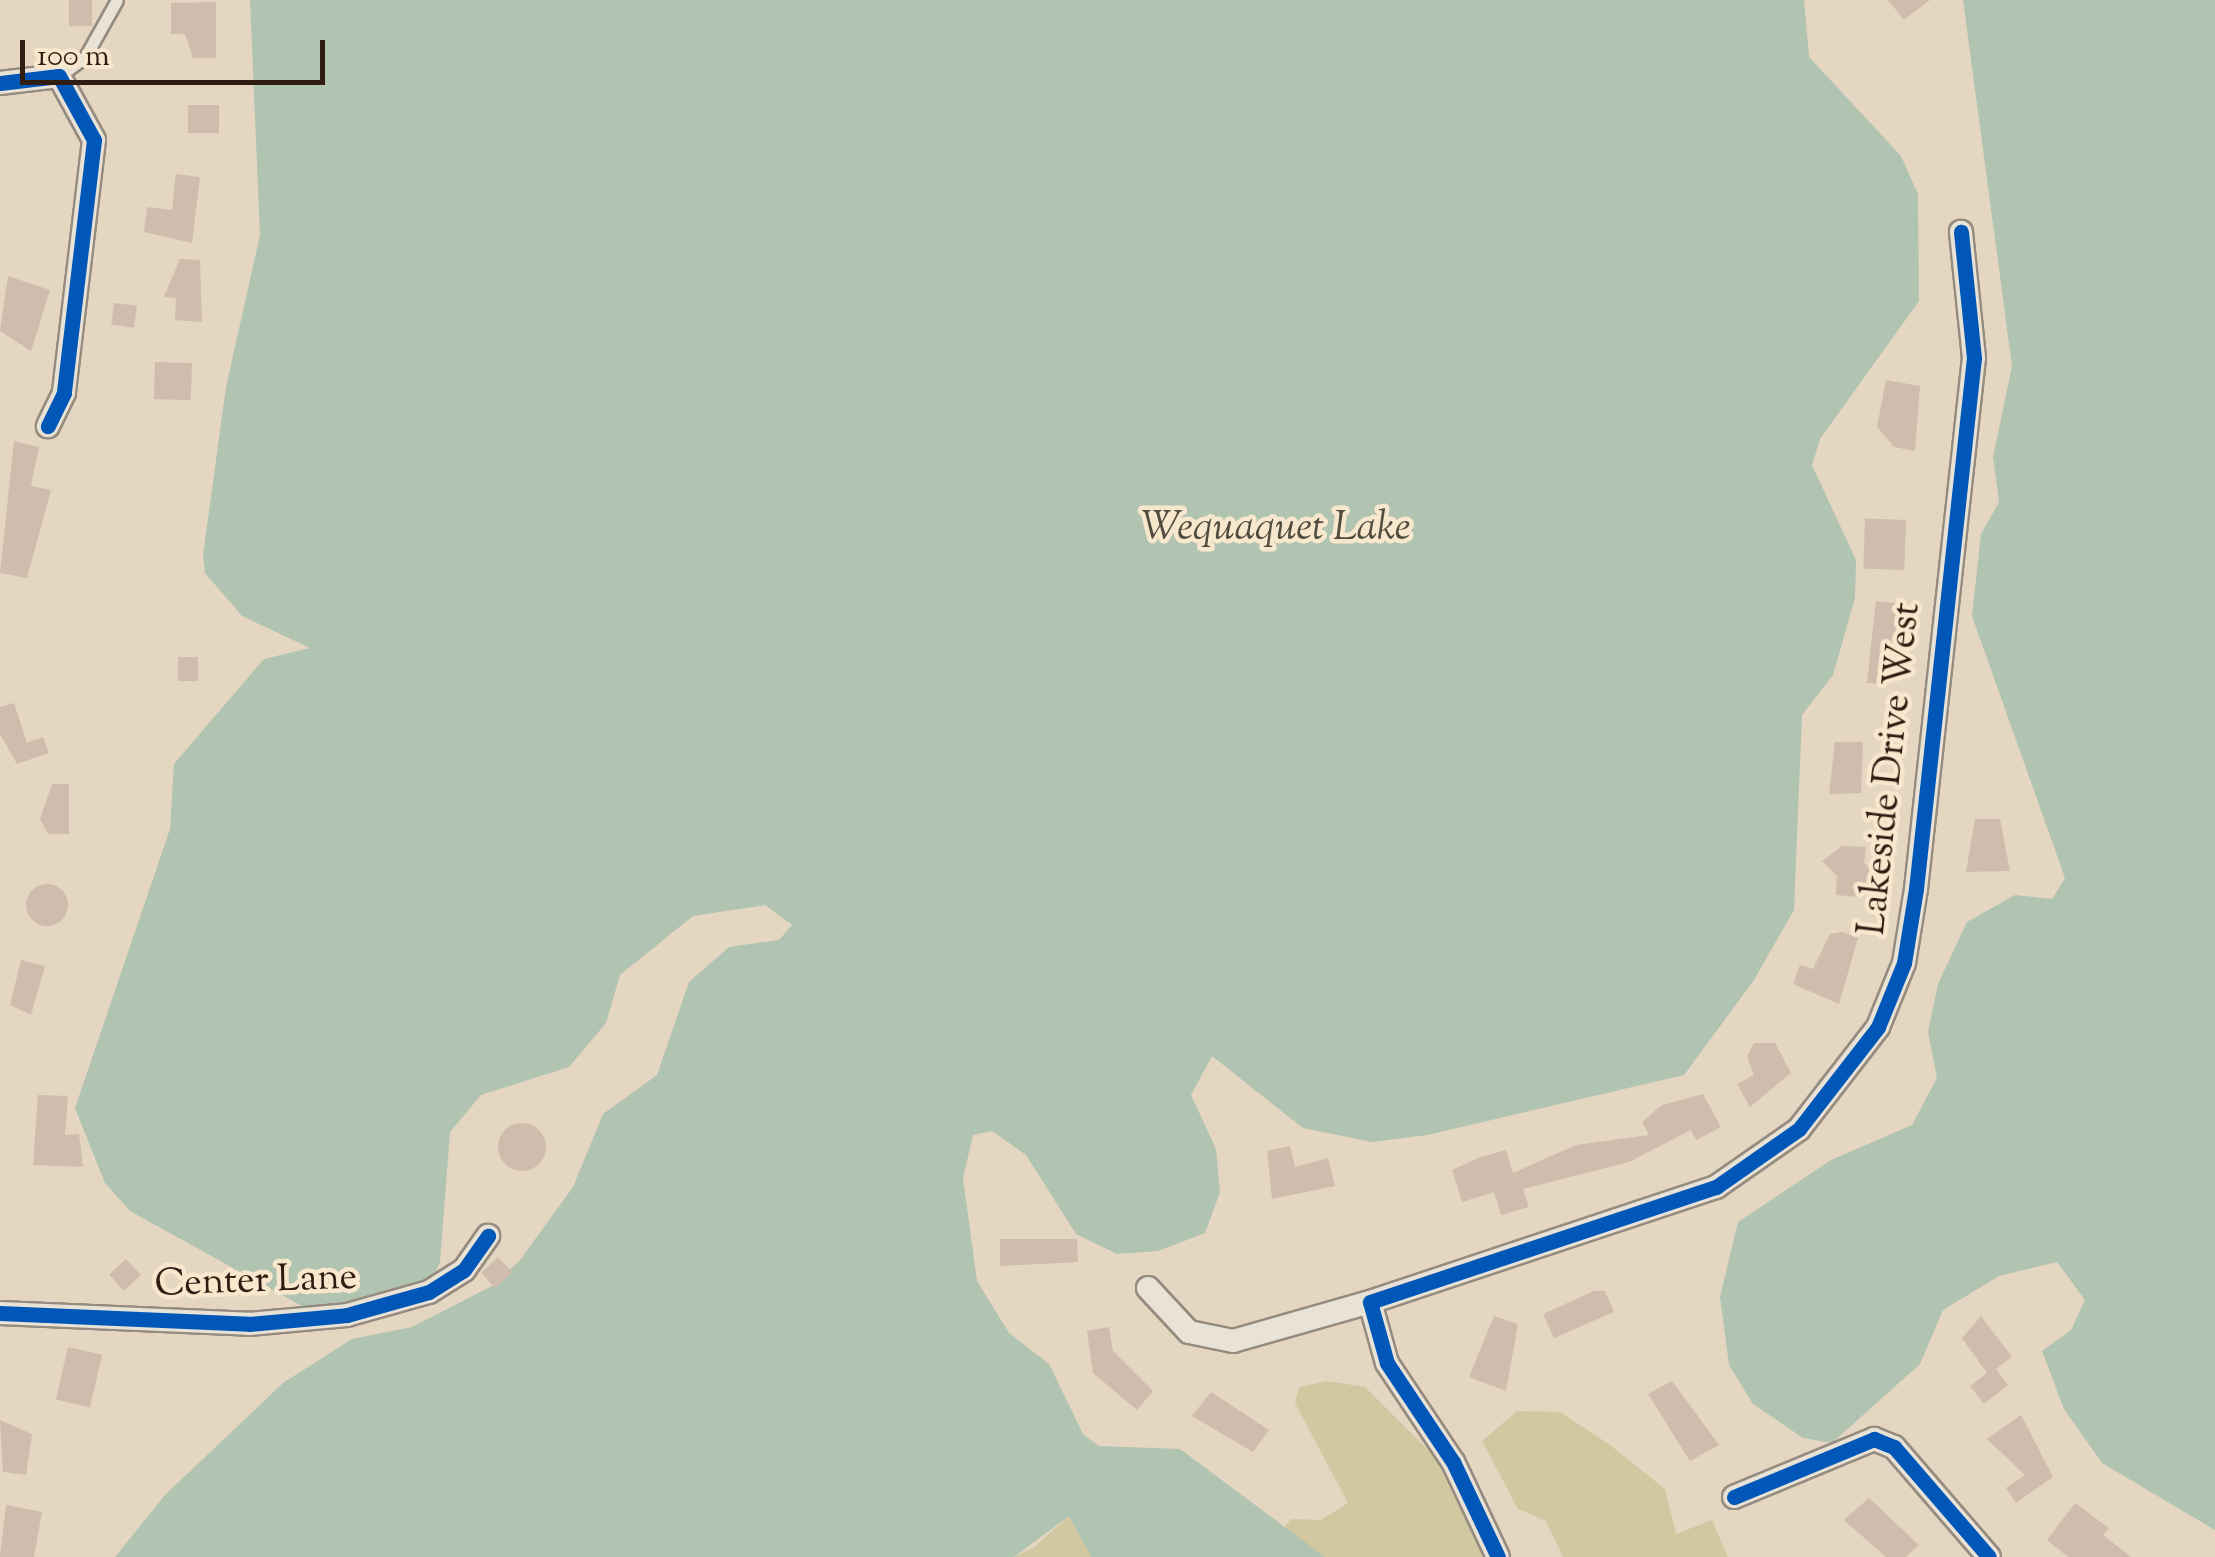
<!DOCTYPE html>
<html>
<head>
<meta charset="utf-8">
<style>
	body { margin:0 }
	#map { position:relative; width:2215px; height:1557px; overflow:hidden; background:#e4d6c1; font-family:"Sorts Mill Goudy",serif }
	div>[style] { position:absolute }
	.green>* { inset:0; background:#d1c8a1 }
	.water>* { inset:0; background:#b1c3b1 }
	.building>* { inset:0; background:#cebdac; transform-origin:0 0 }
	.round { border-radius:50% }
	.roads { filter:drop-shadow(2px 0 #958b7e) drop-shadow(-2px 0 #958b7e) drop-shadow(0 2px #958b7e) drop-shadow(0 -2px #958b7e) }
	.lane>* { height:11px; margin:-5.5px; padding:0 5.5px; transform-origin:5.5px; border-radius:5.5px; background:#e8e2d7 }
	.street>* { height:22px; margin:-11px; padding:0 11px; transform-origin:11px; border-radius:11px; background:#e8e2d7 }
	.cycleway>* { height:15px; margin:-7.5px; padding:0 7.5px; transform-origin:7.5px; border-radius:7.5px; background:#0057b8 }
	span { translate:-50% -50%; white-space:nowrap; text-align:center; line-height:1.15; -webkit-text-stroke:9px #f7e7cd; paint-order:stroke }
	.street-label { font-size:38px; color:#311c12 }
	.water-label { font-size:40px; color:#514c40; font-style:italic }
	.scale { position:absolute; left:20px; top:40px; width:305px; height:45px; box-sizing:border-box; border:5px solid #311c12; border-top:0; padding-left:12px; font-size:30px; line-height:35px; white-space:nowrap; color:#311c12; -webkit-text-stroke:8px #f7e7cd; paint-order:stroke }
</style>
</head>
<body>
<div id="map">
	<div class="green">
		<div style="clip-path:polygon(1327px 1381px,1365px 1387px,1434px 1456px,1484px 1557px,1325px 1557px,1294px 1536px,1285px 1526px,1291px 1519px,1321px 1520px,1348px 1503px,1295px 1403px,1299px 1387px)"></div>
		<div style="clip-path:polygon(1517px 1411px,1560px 1412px,1610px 1445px,1665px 1489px,1676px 1534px,1712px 1520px,1728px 1557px,1563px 1557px,1546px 1521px,1518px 1509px,1482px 1441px)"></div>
		<div style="clip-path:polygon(1069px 1516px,1091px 1557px,1014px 1557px,1033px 1548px)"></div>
	</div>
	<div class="water">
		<div style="clip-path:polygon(250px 0,1804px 0,1809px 57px,1901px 156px,1918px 194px,1919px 301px,1820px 439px,1812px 465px,1856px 560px,1855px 598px,1833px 675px,1802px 715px,1794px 910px,1754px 980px,1684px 1075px,1427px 1135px,1372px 1142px,1303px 1128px,1212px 1056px,1191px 1095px,1216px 1149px,1220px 1192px,1205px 1233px,1158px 1251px,1117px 1254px,1076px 1234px,1026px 1155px,992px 1131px,973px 1135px,963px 1178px,977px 1281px,1009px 1333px,1049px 1364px,1083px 1434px,1099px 1446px,1180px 1449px,1325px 1557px,1091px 1557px,1069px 1516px,1014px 1557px,115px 1557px,165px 1495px,283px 1383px,352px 1339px,412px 1327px,492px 1286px,520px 1260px,573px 1187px,603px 1114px,657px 1075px,689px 982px,729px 947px,779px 940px,792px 925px,765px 905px,693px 916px,620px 975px,606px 1023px,569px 1067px,481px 1095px,450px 1132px,440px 1262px,432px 1280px,400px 1297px,311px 1311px,130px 1211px,105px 1183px,75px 1108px,170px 829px,174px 764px,264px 659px,310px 648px,242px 616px,205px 573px,203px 555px,226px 387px,260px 235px)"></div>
		<div style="clip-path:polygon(1963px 0,2215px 0,2215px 1530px,2102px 1463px,2064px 1409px,2042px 1351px,2071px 1330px,2085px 1300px,2057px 1262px,1999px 1276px,1943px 1310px,1920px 1364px,1832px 1443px,1803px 1438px,1753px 1404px,1729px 1365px,1720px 1297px,1738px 1222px,1831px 1160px,1912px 1125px,1937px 1078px,1928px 1032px,1938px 984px,1967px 922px,2015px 895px,2052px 899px,2065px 878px,1972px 616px,1981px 534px,1999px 502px,1993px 457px,2012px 366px)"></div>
	</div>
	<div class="building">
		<div style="left:69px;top:0;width:23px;height:26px"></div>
		<div style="clip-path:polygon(1888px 0,1930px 0,1904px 20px)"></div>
		<div style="clip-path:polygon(216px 2px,216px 58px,193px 58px,185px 34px,171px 34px,171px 3px)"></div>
		<div style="left:188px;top:105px;width:31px;height:28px"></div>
		<div style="clip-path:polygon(176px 174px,200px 177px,192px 243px,144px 232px,147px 207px,172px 210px)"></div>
		<div style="clip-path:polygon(180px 259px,200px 260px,202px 322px,175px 320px,176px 298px,164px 297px)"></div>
		<div style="clip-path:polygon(8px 276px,50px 290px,31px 351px,0 331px)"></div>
		<div style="left:114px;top:303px;width:23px;height:22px;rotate:7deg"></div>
		<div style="left:155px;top:362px;width:37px;height:37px;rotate:2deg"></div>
		<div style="clip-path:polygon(1886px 380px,1920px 386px,1915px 451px,1894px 447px,1877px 427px)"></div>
		<div style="clip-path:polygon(14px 441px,39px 447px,31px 486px,51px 490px,27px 578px,0 573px)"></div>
		<div style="left:1906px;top:520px;width:50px;height:41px;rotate:92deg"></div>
		<div style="clip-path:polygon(1876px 601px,1905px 604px,1902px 661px,1888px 684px,1867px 683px)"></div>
		<div style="left:178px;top:657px;width:20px;height:24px"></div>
		<div style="clip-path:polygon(14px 703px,27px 743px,43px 737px,49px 753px,17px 764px,0 734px,0 707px)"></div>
		<div style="clip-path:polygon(1835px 742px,1863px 742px,1861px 793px,1829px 794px)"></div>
		<div style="clip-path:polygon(52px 784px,69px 784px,69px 834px,48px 834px,40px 819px)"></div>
		<div style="clip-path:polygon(1975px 819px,2000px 819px,2010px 871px,1966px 872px)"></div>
		<div style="clip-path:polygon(1842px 846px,1866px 847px,1864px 863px,1875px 871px,1859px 897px,1836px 895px,1837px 876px,1822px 861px)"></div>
		<div class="round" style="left:26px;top:884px;width:42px;height:42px"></div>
		<div style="clip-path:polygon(1842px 932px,1858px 938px,1839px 1004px,1793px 984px,1800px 965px,1813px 969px,1830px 934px)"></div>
		<div style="clip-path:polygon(21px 960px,45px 966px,31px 1015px,10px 1005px)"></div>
		<div style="clip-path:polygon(1754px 1043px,1775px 1043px,1791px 1073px,1750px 1107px,1737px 1084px,1754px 1075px,1747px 1056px)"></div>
		<div style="clip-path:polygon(1703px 1094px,1721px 1127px,1696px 1140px,1691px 1130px,1629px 1162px,1523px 1189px,1529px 1207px,1501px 1215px,1494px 1192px,1462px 1202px,1452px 1170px,1478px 1158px,1506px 1150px,1513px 1173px,1576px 1145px,1649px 1135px,1642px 1122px,1662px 1105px)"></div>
		<div style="clip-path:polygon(38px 1095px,68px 1096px,65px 1135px,79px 1134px,83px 1167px,33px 1165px)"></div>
		<div class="round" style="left:498px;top:1123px;width:48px;height:48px"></div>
		<div style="clip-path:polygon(1290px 1146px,1295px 1167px,1328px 1158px,1335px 1186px,1272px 1199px,1267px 1151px)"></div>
		<div style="clip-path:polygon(1000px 1239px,1077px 1239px,1078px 1262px,1000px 1266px)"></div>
		<div style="left:498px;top:1257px;width:21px;height:23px;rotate:47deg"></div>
		<div style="left:126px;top:1259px;width:22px;height:23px;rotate:47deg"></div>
		<div style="clip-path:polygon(1594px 1291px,1605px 1291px,1614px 1312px,1554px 1338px,1543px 1314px)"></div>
		<div style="clip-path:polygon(1494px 1316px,1518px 1324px,1506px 1391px,1469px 1377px)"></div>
		<div style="clip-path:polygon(1981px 1316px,2012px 1357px,1996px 1369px,2008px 1385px,1984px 1404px,1970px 1386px,1987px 1373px,1962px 1338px)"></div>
		<div style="clip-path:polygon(1109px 1327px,1113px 1351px,1153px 1391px,1137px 1410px,1093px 1373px,1087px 1331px)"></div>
		<div style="left:68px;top:1347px;width:35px;height:54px;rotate:13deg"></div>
		<div style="clip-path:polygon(1672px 1381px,1719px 1445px,1690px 1461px,1648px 1394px)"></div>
		<div style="clip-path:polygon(1211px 1392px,1269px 1430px,1253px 1452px,1192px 1416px)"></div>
		<div style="clip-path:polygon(2021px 1415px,2053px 1477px,2016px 1503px,2006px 1488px,2025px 1475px,1987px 1439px)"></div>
		<div style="clip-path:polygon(0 1420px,32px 1434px,26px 1475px,3px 1472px)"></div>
		<div style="clip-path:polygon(1869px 1498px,1919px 1545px,1906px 1557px,1886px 1557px,1844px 1520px)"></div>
		<div style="clip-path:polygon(2075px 1503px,2109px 1528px,2103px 1535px,2131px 1557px,2068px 1557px,2047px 1540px)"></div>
		<div style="clip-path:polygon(6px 1505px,42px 1512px,34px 1557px,0 1557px)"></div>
	</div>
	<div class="roads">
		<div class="lane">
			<div style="left:59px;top:76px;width:32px;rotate:-36deg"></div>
			<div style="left:85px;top:57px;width:65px;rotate:-60.7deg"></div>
		</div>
		<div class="street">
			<div style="left:0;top:83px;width:59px;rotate:-6.8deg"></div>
			<div style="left:59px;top:76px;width:73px;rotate:61.3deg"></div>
			<div style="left:94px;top:140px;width:255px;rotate:96.8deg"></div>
			<div style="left:64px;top:393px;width:37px;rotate:116deg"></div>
			<div style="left:1148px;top:1288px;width:60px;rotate:47deg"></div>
			<div style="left:1189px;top:1332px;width:45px;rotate:11.6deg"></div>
			<div style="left:1233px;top:1341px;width:142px;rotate:-15.9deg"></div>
			<div style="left:0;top:1313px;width:249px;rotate:2.5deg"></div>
			<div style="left:249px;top:1324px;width:98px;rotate:-5.2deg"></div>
			<div style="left:347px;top:1315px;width:85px;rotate:-15.7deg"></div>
			<div style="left:429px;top:1292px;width:41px;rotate:-32.2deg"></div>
			<div style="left:464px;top:1270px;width:42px;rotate:-54.8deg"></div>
			<div style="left:1734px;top:1497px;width:152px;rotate:-22.5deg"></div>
			<div style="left:1874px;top:1439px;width:22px;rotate:22deg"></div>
			<div style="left:1894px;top:1447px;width:145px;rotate:49.2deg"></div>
			<div style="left:1498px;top:1557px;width:105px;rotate:-115.3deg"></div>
			<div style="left:1453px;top:1462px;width:119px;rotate:-123.7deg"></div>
			<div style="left:1387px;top:1363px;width:63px;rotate:-105.6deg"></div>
			<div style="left:1370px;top:1302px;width:365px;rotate:-18.4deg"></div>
			<div style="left:1716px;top:1187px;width:101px;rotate:-34.9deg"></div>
			<div style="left:1799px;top:1129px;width:129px;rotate:-52.2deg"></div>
			<div style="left:1878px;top:1027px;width:69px;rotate:-67.9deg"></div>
			<div style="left:1904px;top:963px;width:75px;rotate:-80.8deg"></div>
			<div style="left:1916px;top:889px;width:534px;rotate:-83.77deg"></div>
			<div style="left:1974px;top:358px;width:127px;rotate:-95.9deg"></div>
		</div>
	</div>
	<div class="cycleway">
		<div style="left:0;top:83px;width:59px;rotate:-6.8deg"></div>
		<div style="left:59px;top:76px;width:73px;rotate:61.3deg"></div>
		<div style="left:94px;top:140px;width:255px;rotate:96.8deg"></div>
		<div style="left:64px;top:393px;width:37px;rotate:116deg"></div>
		<div style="left:0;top:1313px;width:249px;rotate:2.5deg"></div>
		<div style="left:249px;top:1324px;width:98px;rotate:-5.2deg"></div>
		<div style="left:347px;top:1315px;width:85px;rotate:-15.7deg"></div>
		<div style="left:429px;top:1292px;width:41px;rotate:-32.2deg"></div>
		<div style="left:464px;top:1270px;width:42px;rotate:-54.8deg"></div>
		<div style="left:1734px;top:1497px;width:152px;rotate:-22.5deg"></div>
		<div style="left:1874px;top:1439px;width:22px;rotate:22deg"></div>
		<div style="left:1894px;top:1447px;width:145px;rotate:49.2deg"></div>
		<div style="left:1498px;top:1557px;width:105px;rotate:-115.3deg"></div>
		<div style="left:1453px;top:1462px;width:119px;rotate:-123.7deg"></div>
		<div style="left:1387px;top:1363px;width:63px;rotate:-105.6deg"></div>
		<div style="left:1370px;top:1302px;width:365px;rotate:-18.4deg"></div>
		<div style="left:1716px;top:1187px;width:101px;rotate:-34.9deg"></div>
		<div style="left:1799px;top:1129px;width:129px;rotate:-52.2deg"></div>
		<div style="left:1878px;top:1027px;width:69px;rotate:-67.9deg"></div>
		<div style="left:1904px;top:963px;width:75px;rotate:-80.8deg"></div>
		<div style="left:1916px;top:889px;width:534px;rotate:-83.77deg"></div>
		<div style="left:1974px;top:358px;width:127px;rotate:-95.9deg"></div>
	</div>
	<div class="street-label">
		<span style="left:1892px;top:769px;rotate:-84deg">Lakeside Drive West</span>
		<span style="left:256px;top:1283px;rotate:-2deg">Center Lane</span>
	</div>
	<div class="water-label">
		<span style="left:1276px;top:530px">Wequaquet Lake</span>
	</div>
	<div class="scale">100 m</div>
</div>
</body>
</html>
